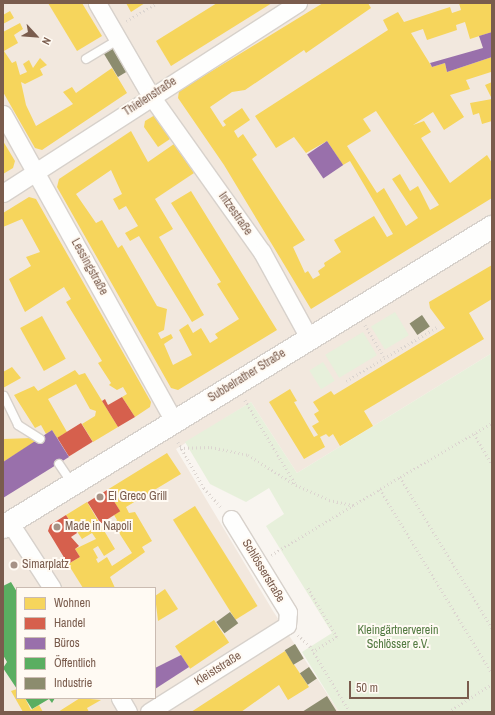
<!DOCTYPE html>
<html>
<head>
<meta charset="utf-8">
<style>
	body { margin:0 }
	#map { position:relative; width:495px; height:715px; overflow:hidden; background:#f9f5f0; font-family:"Archivo Narrow",sans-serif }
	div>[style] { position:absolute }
	.residential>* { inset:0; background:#f2e8de }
	.green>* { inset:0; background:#e7f0db; transform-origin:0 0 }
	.homes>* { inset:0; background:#f6d55c; transform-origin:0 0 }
	.shops>* { inset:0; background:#d6604d; transform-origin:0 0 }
	.offices>* { inset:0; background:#9970ab; transform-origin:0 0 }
	.public>* { inset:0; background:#5aae61 }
	.industry>* { inset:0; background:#8c8c6e; transform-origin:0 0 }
	.path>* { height:2.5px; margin-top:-1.25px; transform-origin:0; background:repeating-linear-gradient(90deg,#dcd5d0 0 1px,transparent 0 4px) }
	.roads { filter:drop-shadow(1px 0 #d7d1cb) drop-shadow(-1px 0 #d7d1cb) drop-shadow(0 1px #d7d1cb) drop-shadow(0 -1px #d7d1cb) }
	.lane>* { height:8px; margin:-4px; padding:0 4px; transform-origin:4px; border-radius:4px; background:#fefefd }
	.street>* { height:17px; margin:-8.5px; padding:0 8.5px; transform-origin:8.5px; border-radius:8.5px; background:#fefefd }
	.secondary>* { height:22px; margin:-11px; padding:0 11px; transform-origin:11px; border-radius:11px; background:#fefefd }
	.dots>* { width:11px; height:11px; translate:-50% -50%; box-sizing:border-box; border:2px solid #fffaf3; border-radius:50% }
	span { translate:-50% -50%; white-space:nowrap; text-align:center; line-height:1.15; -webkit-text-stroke:4px #fffaf3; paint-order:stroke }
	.street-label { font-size:12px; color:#7a5c4d }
	.poi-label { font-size:12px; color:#7a5c4d }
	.left { translate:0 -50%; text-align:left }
	.park-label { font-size:12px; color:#537a41 }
	.frame { position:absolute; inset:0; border:4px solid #7a5c4d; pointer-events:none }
	.legend { position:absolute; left:16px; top:587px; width:140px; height:112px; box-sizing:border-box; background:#fffaf3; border:1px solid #cabbb1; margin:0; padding:5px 7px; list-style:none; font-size:12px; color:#7a5c4d }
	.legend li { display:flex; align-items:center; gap:8px; height:20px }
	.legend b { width:20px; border:1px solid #cabbb1 }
	.north { position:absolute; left:16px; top:16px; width:40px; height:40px; -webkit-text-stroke:3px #fffaf3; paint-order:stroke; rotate:116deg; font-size:11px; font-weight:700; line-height:16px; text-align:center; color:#7a5c4d }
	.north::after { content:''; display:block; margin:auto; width:14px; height:18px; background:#7a5c4d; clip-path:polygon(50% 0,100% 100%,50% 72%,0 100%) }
	.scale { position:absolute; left:349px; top:681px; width:120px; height:18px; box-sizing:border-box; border:2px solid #7a5c4d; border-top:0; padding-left:5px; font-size:12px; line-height:14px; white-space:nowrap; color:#7a5c4d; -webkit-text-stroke:3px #fffaf3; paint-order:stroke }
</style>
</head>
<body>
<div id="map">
	<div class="residential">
		<div style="clip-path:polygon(evenodd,3px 3px,492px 3px,492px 353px,297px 473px,251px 402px,176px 449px,273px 611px,339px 712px,3px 712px,3px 3px,17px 588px,155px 588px,155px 698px,17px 698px,17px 588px)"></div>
	</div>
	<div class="green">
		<div style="left:395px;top:312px;width:27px;height:28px;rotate:59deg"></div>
		<div style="left:363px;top:332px;width:27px;height:44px;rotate:59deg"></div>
		<div style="clip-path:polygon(492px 353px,492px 712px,339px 712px,302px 652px,332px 633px,266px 526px,284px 514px,269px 488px,246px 502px,210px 484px,185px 442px,251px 402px,297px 473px)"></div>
		<div style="left:323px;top:362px;width:22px;height:16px;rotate:58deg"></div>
	</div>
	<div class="homes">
		<div style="clip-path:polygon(48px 3px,82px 3px,102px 36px,77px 51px)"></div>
		<div style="clip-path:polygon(126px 3px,145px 3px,131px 12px)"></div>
		<div style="clip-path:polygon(217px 3px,272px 3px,171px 66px,156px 41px)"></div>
		<div style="clip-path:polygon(evenodd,323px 3px,368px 3px,371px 8px,306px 53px,304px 50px,245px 90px,232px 92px,210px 107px,223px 127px,226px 125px,223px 121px,242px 108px,250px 120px,234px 131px,238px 138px,243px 134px,257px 155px,252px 159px,305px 240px,293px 247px,305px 273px,308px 271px,313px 279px,320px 275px,318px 271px,325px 266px,324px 263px,341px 252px,334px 240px,374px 216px,387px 237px,393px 234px,350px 161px,343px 165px,327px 141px,306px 153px,294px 137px,276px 148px,255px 116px,388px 30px,383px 20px,398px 12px,404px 22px,450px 7px,452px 13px,461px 10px,459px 3px,491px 3px,492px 32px,470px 39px,465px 22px,456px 25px,457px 30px,427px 40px,423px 29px,411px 33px,432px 67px,445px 63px,447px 72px,492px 57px,492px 76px,491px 72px,466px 80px,470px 89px,450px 95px,464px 117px,444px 130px,433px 112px,413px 125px,424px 121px,431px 132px,421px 138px,450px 183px,487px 155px,492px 163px,492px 198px,311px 309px,224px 165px,178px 98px,179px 91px,323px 3px,376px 111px,439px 205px,430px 210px,418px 186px,410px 191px,400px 174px,392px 179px,418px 218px,406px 226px,384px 188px,377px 193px,347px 146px,371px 131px,363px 119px,376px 111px)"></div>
		<div style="clip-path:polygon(10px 11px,14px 18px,3px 24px,3px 15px)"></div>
		<div style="clip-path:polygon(20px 23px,23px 29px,14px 35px,18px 43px,4px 51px,12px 63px,16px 61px,20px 75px,27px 72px,23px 64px,29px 60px,33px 68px,40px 58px,47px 65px,40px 69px,43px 75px,25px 84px,21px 82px,26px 105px,36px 126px,73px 104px,63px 92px,72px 87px,76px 93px,112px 68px,127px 93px,42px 150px,35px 148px,3px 92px,3px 32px)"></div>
		<div style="clip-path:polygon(492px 82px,492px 121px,482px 124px,479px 113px,473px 115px,470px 103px,492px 99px,485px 85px)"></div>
		<div style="clip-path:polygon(155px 115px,170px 139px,158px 147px,144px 127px,145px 121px)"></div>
		<div style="clip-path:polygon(131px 131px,148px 162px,174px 144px,194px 173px,155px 199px,173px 229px,159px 237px,204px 315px,192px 322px,139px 236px,130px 241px,125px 233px,138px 226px,126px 206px,119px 210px,113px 199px,122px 194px,111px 170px,76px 194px,96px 223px,102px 220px,118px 248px,122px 245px,157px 306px,167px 309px,164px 330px,158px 333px,161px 339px,171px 334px,173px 338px,164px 344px,173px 365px,192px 355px,179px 330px,188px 324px,193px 333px,201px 328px,210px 343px,218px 338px,215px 334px,239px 319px,217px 284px,221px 282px,171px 203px,191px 191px,277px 330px,178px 390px,171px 388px,57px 187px,59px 179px)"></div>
		<div style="clip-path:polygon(3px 141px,15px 161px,13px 168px,3px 174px)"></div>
		<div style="clip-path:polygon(29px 197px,36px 199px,151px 402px,150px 407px,135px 417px,122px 397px,127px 394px,123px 387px,117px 390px,109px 385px,111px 383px,98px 363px,102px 361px,66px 302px,71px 299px,64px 287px,25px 312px,20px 302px,9px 279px,31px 266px,26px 257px,40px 252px,22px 219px,3px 227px,3px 213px)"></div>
		<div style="clip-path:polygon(492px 265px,492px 299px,469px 313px,484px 339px,364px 411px,373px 426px,340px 446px,333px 434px,329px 437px,326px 434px,320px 437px,325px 447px,304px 459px,269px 402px,290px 389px,297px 401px,294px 402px,314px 437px,318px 435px,312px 426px,319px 422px,314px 414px,319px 411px,313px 402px,331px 391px,334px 395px,445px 328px,430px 308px,429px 302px)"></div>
		<div style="left:42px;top:316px;width:49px;height:25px;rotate:61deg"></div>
		<div style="clip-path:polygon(12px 367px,21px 378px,3px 388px,3px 372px)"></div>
		<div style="clip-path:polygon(75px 370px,79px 375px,85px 373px,118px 427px,93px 442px,82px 424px,95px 416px,96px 411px,90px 409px,76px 384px,48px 399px,67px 432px,57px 438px,52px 430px,46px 434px,41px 425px,35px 428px,14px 395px,34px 386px,38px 391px)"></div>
		<div style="clip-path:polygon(32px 438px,35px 442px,3px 462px,3px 439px)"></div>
		<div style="clip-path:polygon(167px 453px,181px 474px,126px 507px,129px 513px,135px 512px,152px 541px,142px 547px,145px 552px,110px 577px,115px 588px,83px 588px,68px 564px,80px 557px,75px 549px,96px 539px,92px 533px,82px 539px,66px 515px,87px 502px,115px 549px,104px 556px,98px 546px,93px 549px,98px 558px,96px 559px,98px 563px,107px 557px,112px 566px,132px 553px,114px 525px,117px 520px,114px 515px,120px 511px,107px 490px)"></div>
		<div style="left:195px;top:506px;width:118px;height:26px;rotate:58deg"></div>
		<div style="clip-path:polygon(165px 589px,178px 609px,158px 621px,155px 596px)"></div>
		<div style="left:214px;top:620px;width:27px;height:47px;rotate:56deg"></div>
		<div style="clip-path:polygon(285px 651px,309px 687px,288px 700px,279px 685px,241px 712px,191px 712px)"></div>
		<div style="clip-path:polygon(17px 689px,17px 698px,25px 698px,31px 710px,39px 705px,43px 712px,23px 712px,11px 691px)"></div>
		<div style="clip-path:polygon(80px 698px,101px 700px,87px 708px,89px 712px,58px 712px)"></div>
	</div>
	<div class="shops">
		<div style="clip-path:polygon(122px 397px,135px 417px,118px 427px,102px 401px,105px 399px,108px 405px)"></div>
		<div style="left:81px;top:423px;width:22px;height:28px;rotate:58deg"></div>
		<div style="left:107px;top:490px;width:25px;height:23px;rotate:58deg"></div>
		<div style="clip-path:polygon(66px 515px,77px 533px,71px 537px,79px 546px,75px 549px,80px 557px,68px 564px,48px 531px,50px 525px)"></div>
	</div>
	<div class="offices">
		<div style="clip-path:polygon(492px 32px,492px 57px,447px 72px,445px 63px,432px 67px,430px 63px,483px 48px,479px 36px)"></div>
		<div style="left:327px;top:141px;width:29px;height:24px;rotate:56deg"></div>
		<div style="clip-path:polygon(52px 430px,69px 457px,3px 498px,3px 462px)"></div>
		<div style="clip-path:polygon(181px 655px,189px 667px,155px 689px,155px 668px)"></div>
	</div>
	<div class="public">
		<div style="clip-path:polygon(11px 582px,17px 592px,17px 689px,3px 668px,7px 662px,3px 655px,3px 586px)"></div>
		<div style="clip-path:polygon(25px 698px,55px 698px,52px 703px,49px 699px,32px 709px)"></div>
	</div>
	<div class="industry">
		<div style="left:115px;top:45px;width:29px;height:14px;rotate:59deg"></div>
		<div style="left:422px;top:315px;width:14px;height:15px;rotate:56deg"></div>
		<div style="left:230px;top:612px;width:14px;height:17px;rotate:54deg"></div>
		<div style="left:295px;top:644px;width:17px;height:12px;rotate:59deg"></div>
		<div style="left:309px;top:667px;width:14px;height:11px;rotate:56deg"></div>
		<div style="clip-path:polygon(327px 696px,337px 712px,302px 712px)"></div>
	</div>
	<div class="path">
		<div style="left:126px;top:21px;width:36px;rotate:-30deg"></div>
		<div style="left:365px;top:325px;width:37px;rotate:59deg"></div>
		<div style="left:346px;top:381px;width:106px;rotate:-30.7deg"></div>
		<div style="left:245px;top:400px;width:99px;rotate:59deg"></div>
		<div style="left:296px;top:485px;width:36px;rotate:24deg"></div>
		<div style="left:329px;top:500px;width:25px;rotate:12deg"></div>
		<div style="left:474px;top:434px;width:35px;rotate:59deg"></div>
		<div style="left:178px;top:442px;width:53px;rotate:60.5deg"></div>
		<div style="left:204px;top:488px;width:25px;rotate:48deg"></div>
		<div style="left:180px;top:448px;width:31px;rotate:-2deg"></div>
		<div style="left:211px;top:447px;width:38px;rotate:12deg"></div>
		<div style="left:248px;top:455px;width:54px;rotate:32.2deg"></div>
		<div style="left:400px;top:477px;width:107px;rotate:-30.4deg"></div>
		<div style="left:380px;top:489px;width:215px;rotate:58.7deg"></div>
		<div style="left:271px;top:555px;width:151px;rotate:-31.2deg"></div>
		<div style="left:400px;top:477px;width:177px;rotate:58.6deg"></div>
		<div style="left:308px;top:588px;width:57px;rotate:59.4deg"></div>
		<div style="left:337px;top:637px;width:28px;rotate:148deg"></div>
		<div style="left:298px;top:635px;width:16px;rotate:43deg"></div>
		<div style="left:310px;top:646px;width:77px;rotate:58.8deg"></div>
		<div style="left:448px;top:712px;width:52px;rotate:-32.5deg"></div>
	</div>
	<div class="roads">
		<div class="lane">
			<div style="left:86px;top:59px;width:39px;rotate:-31deg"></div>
			<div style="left:4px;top:396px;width:32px;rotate:64deg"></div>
			<div style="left:18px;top:425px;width:26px;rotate:32deg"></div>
			<div style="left:59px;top:464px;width:23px;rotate:56deg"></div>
		</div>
		<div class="street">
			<div style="left:97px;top:3px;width:108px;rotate:59.9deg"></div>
			<div style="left:151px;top:96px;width:191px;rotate:54.6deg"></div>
			<div style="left:262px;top:252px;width:98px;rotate:61.3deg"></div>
			<div style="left:3px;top:114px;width:350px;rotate:60.9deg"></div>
			<div style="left:3px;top:193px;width:351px;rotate:-32.8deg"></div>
			<div style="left:10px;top:523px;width:77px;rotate:57.1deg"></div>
			<div style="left:120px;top:698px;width:16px;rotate:60deg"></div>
			<div style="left:149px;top:712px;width:163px;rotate:-32.2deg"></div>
			<div style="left:287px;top:625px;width:13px;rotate:-86deg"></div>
			<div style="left:288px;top:612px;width:109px;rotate:-121.5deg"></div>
		</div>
		<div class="secondary">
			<div style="left:3px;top:527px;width:574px;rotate:-31.53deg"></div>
		</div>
	</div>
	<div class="dots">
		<div style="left:100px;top:497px;background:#a69286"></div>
		<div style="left:57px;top:527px;background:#a69286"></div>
		<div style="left:14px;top:565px;background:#a69286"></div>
	</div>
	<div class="street-label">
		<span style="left:150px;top:97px;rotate:-33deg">Thielenstraße</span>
		<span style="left:235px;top:214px;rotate:55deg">Intzestraße</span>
		<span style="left:89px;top:267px;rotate:61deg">Lessingstraße</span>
		<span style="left:247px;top:376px;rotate:-32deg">Subbelrather Straße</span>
		<span style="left:263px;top:571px;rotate:59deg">Schlösserstraße</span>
		<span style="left:218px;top:669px;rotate:-32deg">Kleiststraße</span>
	</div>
	<div class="poi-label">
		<span class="left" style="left:108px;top:497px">El Greco Grill</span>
		<span class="left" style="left:65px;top:527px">Made in Napoli</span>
		<span class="left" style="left:22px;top:565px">Simarplatz</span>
	</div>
	<div class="park-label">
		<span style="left:398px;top:638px">Kleingärtnerverein<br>Schlösser e.V.</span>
	</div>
	<div class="frame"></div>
	<ul class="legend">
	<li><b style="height:11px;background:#f6d55c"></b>Wohnen</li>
	<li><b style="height:11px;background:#d6604d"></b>Handel</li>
	<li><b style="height:11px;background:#9970ab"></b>Büros</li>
	<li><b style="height:11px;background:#5aae61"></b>Öffentlich</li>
	<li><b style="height:11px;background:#8c8c6e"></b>Industrie</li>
	</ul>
	<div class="north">N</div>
	<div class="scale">50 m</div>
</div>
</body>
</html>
